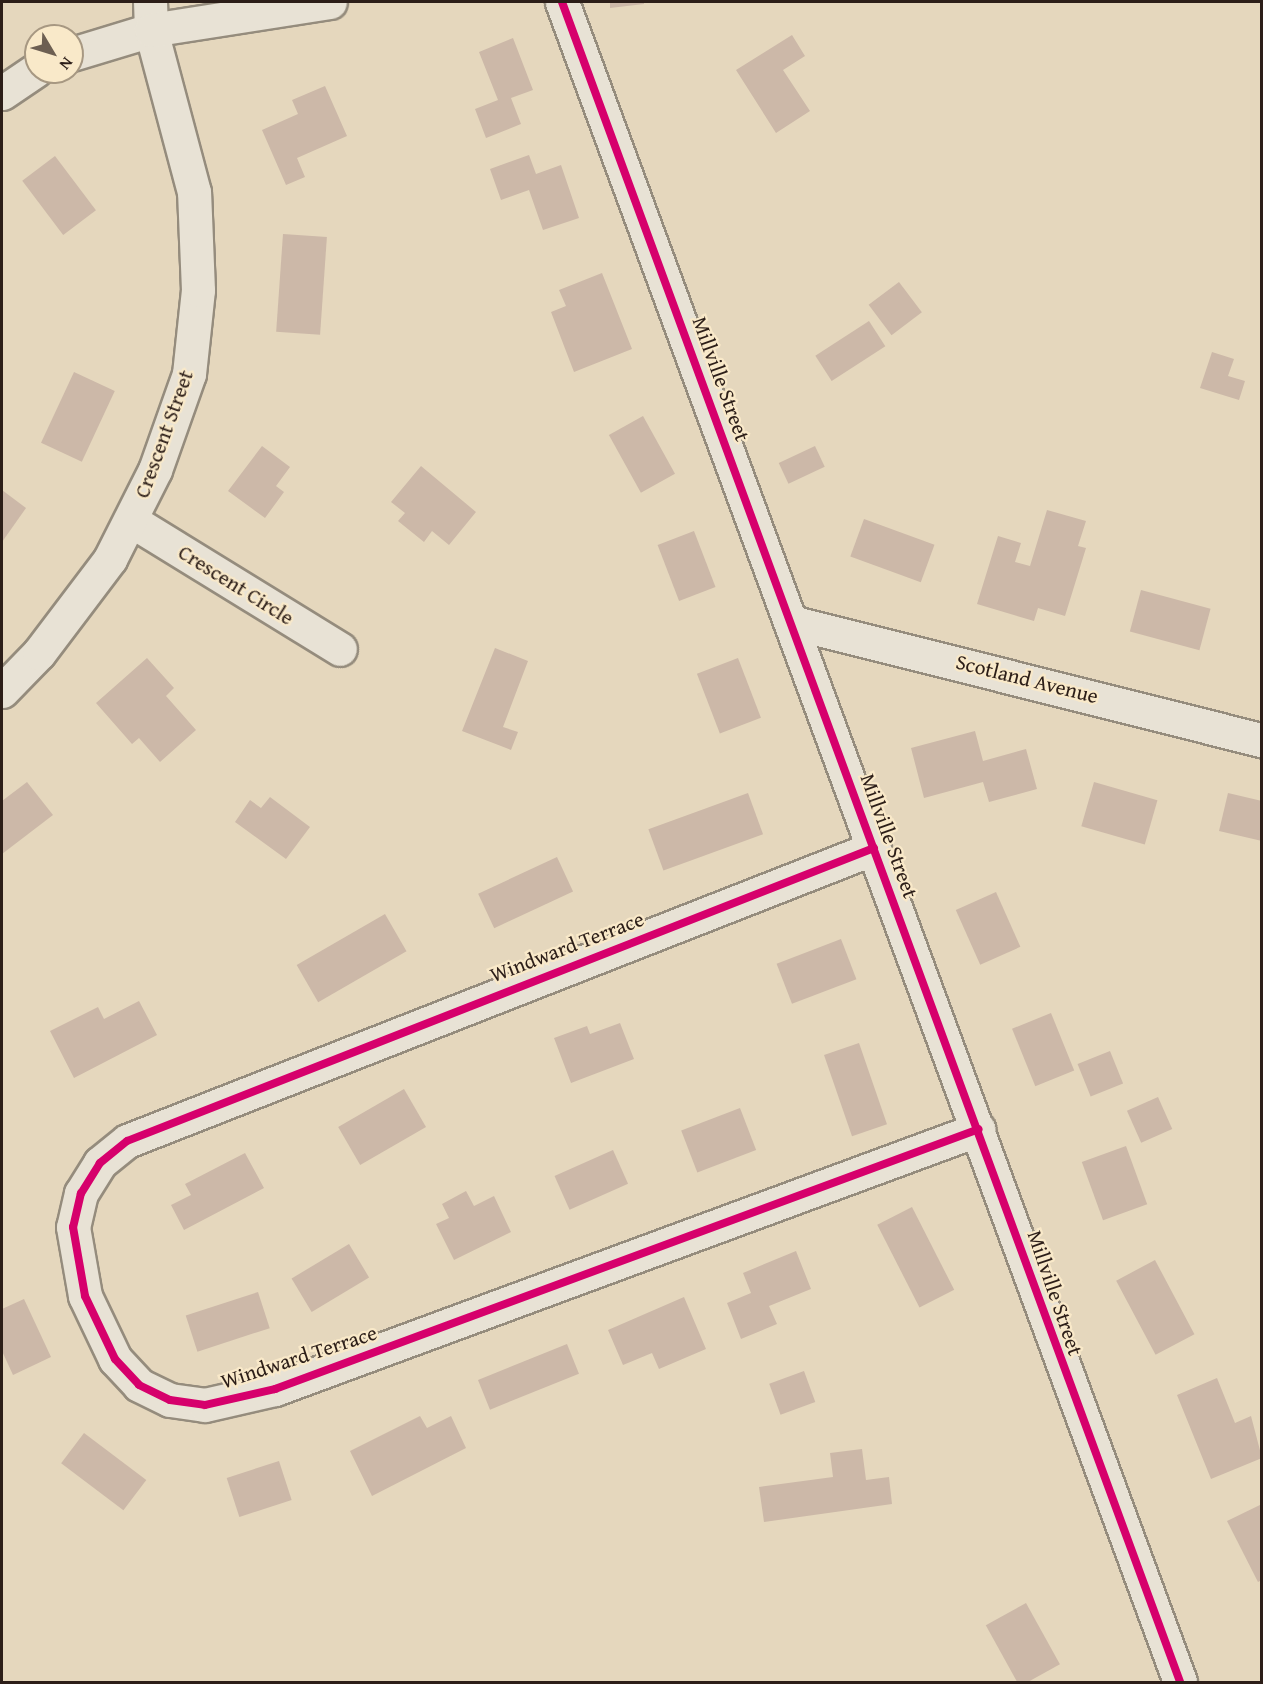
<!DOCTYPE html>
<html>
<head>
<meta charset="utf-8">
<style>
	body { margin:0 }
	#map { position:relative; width:1263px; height:1684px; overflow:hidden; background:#e5d7bd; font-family:"Gentium Book Plus",serif }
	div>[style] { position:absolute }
	.building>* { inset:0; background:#ccb8a8; transform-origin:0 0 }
	.roads { filter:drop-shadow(2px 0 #958c7d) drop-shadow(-2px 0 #958c7d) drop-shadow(0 2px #958c7d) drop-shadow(0 -2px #958c7d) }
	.street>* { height:33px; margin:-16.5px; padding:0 16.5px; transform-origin:16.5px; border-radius:16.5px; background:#e8e2d5 }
	.cycleway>* { height:8px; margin:-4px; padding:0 4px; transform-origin:4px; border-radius:4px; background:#d6006c }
	span { translate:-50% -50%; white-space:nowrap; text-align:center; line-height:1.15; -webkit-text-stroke:4.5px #f9e9c9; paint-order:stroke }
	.street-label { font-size:21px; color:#2c1e18 }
	.frame { position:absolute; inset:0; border:3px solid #2c1e18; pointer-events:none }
	.north { position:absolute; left:24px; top:24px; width:60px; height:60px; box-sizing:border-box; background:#f9e9c9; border:2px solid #a79882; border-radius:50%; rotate:128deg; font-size:16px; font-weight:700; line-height:24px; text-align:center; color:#2c1e18 }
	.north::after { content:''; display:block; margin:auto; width:21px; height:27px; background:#6d5f52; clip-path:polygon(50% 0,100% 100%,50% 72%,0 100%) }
</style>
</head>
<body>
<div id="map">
	<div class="building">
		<div style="clip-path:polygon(610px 2px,644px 2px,644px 4px,610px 8px)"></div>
		<div style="clip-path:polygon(792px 35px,805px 56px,783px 70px,810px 111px,776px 133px,736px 70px)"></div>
		<div style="clip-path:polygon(513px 38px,533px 90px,511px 98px,521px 124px,486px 138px,475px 109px,498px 100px,479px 52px)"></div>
		<div style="clip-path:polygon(325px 86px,347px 136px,297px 158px,305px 177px,286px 185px,262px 130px,298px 114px,292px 100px)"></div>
		<div style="clip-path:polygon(529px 155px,536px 174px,561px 165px,579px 218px,543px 230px,529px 190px,501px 200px,490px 169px)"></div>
		<div style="left:55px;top:156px;width:68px;height:41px;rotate:53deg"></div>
		<div style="left:283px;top:234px;width:44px;height:98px;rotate:4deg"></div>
		<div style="clip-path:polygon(602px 273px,632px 349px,574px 372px,551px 312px,566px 306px,559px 290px)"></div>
		<div style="left:899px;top:282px;width:38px;height:38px;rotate:53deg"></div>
		<div style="left:869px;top:321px;width:30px;height:64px;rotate:57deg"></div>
		<div style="clip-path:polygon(1212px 352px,1234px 359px,1228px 376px,1245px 381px,1239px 400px,1200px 388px)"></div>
		<div style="left:74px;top:372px;width:45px;height:78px;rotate:25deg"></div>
		<div style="left:643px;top:416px;width:66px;height:39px;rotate:61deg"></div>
		<div style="clip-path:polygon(262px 446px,290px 467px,276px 486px,284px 492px,265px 518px,228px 491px)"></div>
		<div style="left:815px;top:446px;width:23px;height:40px;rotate:65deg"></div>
		<div style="clip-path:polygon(421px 466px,476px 512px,449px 545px,432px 531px,424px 542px,398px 521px,405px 513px,391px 502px)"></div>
		<div style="clip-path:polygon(2px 490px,26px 508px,2px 542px)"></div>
		<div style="clip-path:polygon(1047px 510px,1086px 521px,1078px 546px,1086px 548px,1065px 616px,1038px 608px,1034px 621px,977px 604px,998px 536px,1021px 543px,1015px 562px,1030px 566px)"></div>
		<div style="left:864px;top:519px;width:75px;height:40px;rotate:20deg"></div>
		<div style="left:694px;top:531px;width:60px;height:39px;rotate:69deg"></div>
		<div style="left:1141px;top:590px;width:72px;height:43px;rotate:15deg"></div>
		<div style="clip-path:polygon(495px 648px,528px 661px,503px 727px,518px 732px,511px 750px,462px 731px)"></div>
		<div style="clip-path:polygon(147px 658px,174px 688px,166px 696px,196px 730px,160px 762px,139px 738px,132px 744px,96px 703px)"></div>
		<div style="left:738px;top:658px;width:64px;height:44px;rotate:69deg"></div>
		<div style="clip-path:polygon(975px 731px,983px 761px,1026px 749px,1037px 789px,989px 802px,983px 782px,924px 798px,911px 748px)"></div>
		<div style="clip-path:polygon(27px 782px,53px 815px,2px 854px,2px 801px)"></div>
		<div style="left:1094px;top:782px;width:66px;height:46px;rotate:16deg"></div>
		<div style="left:748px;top:793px;width:44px;height:106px;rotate:70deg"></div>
		<div style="clip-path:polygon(1228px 793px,1262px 801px,1262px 841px,1219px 831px)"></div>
		<div style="clip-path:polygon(270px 797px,310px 827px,286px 859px,235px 822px,250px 800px,261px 808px)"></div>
		<div style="left:557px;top:857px;width:38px;height:87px;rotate:65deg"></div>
		<div style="left:996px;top:892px;width:60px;height:44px;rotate:66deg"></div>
		<div style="left:385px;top:914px;width:43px;height:102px;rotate:60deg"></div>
		<div style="left:841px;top:939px;width:43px;height:69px;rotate:69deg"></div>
		<div style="clip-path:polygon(139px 1001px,157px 1035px,74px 1078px,50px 1031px,98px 1007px,104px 1019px)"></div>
		<div style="left:1051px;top:1013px;width:62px;height:42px;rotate:68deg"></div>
		<div style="clip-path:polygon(620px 1023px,634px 1059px,571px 1083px,554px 1038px,587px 1026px,590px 1034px)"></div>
		<div style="left:859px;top:1043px;width:86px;height:37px;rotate:71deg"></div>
		<div style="left:1110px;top:1051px;width:35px;height:35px;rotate:68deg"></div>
		<div style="left:404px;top:1089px;width:44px;height:76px;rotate:60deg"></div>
		<div style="left:1158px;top:1097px;width:35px;height:34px;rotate:66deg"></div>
		<div style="left:740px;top:1108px;width:45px;height:63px;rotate:69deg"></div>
		<div style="left:1126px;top:1146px;width:62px;height:47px;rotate:70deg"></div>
		<div style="left:613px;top:1150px;width:37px;height:64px;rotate:66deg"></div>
		<div style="clip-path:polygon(245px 1153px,264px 1188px,184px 1230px,171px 1205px,191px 1195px,185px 1184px)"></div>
		<div style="clip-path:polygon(466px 1191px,474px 1206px,494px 1196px,511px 1232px,454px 1260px,436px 1224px,449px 1218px,442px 1204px)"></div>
		<div style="left:912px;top:1207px;width:93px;height:39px;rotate:63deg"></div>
		<div style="left:349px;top:1244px;width:39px;height:67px;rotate:59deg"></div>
		<div style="clip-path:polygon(796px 1251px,811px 1289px,769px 1306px,777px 1324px,741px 1339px,727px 1303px,751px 1293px,743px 1273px)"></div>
		<div style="left:1155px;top:1260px;width:84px;height:44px;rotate:62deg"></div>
		<div style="left:258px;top:1292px;width:38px;height:76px;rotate:72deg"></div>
		<div style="clip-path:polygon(684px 1297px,706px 1349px,659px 1369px,652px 1353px,623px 1365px,608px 1330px)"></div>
		<div style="clip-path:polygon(24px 1299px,51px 1357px,13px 1375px,2px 1351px,2px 1309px)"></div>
		<div style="left:567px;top:1344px;width:32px;height:96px;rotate:68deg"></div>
		<div style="left:804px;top:1371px;width:33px;height:37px;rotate:70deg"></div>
		<div style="clip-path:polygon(1217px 1378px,1235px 1423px,1251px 1416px,1262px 1458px,1211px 1479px,1177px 1395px)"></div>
		<div style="clip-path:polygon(420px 1416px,427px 1428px,451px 1416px,466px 1448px,372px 1496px,350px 1451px)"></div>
		<div style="left:84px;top:1433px;width:78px;height:38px;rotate:37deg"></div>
		<div style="clip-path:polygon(862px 1449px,866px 1480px,889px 1477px,892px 1504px,764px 1522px,759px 1487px,833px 1477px,830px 1453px)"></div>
		<div style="left:279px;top:1461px;width:41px;height:55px;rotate:72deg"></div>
		<div style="clip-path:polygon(1262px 1504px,1262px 1580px,1258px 1582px,1227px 1521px)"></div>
		<div style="left:1026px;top:1603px;width:70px;height:46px;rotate:61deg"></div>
	</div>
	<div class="roads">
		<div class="street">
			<div style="left:562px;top:2px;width:1790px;rotate:69.8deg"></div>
			<div style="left:72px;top:54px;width:83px;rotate:-16.9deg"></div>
			<div style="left:151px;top:30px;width:28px;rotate:-92deg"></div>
			<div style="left:2px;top:93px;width:41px;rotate:-34.1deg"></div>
			<div style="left:132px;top:521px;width:244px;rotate:31.6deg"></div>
			<div style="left:791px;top:622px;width:486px;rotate:14.1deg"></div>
			<div style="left:2px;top:691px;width:53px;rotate:-45.8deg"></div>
			<div style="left:39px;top:653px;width:118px;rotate:-52.9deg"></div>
			<div style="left:110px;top:559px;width:100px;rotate:-63.2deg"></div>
			<div style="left:155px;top:470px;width:102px;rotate:-70.5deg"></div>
			<div style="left:189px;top:374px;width:84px;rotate:-83.9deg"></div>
			<div style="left:198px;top:290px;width:98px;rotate:-92.3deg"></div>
			<div style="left:194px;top:192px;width:168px;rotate:-104.9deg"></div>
			<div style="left:151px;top:30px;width:181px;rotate:-8.9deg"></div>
			<div style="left:874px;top:848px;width:802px;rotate:158.58deg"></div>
			<div style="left:127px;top:1141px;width:35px;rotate:141deg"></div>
			<div style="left:100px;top:1163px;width:36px;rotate:122deg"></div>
			<div style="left:81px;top:1193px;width:35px;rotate:103deg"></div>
			<div style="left:73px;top:1227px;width:70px;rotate:80.1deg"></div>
			<div style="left:85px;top:1296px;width:70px;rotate:64.5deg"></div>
			<div style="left:115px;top:1359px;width:35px;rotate:47deg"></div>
			<div style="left:139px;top:1385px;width:34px;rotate:26deg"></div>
			<div style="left:170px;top:1400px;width:35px;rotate:8deg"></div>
			<div style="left:205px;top:1405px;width:72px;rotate:-12.9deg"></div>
			<div style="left:275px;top:1389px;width:750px;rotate:-20.27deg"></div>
		</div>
	</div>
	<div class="cycleway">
		<div style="left:562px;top:2px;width:1790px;rotate:69.8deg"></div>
		<div style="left:874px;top:848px;width:802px;rotate:158.58deg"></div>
		<div style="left:127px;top:1141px;width:35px;rotate:141deg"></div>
		<div style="left:100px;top:1163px;width:36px;rotate:122deg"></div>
		<div style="left:81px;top:1193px;width:35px;rotate:103deg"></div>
		<div style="left:73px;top:1227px;width:70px;rotate:80.1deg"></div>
		<div style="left:85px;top:1296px;width:70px;rotate:64.5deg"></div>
		<div style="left:115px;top:1359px;width:35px;rotate:47deg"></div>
		<div style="left:139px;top:1385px;width:34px;rotate:26deg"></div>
		<div style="left:170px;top:1400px;width:35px;rotate:8deg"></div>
		<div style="left:205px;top:1405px;width:72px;rotate:-12.9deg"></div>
		<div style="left:275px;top:1389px;width:750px;rotate:-20.27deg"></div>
	</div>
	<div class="street-label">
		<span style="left:721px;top:379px;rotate:70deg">Millville Street</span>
		<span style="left:164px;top:434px;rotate:-70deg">Crescent Street</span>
		<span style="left:236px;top:585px;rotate:32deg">Crescent Circle</span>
		<span style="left:1027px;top:679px;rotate:14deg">Scotland Avenue</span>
		<span style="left:889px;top:836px;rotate:70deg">Millville Street</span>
		<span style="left:567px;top:947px;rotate:-21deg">Windward Terrace</span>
		<span style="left:1055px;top:1293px;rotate:71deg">Millville Street</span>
		<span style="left:299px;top:1357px;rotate:-18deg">Windward Terrace</span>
	</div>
	<div class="frame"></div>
	<div class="north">N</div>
</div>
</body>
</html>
